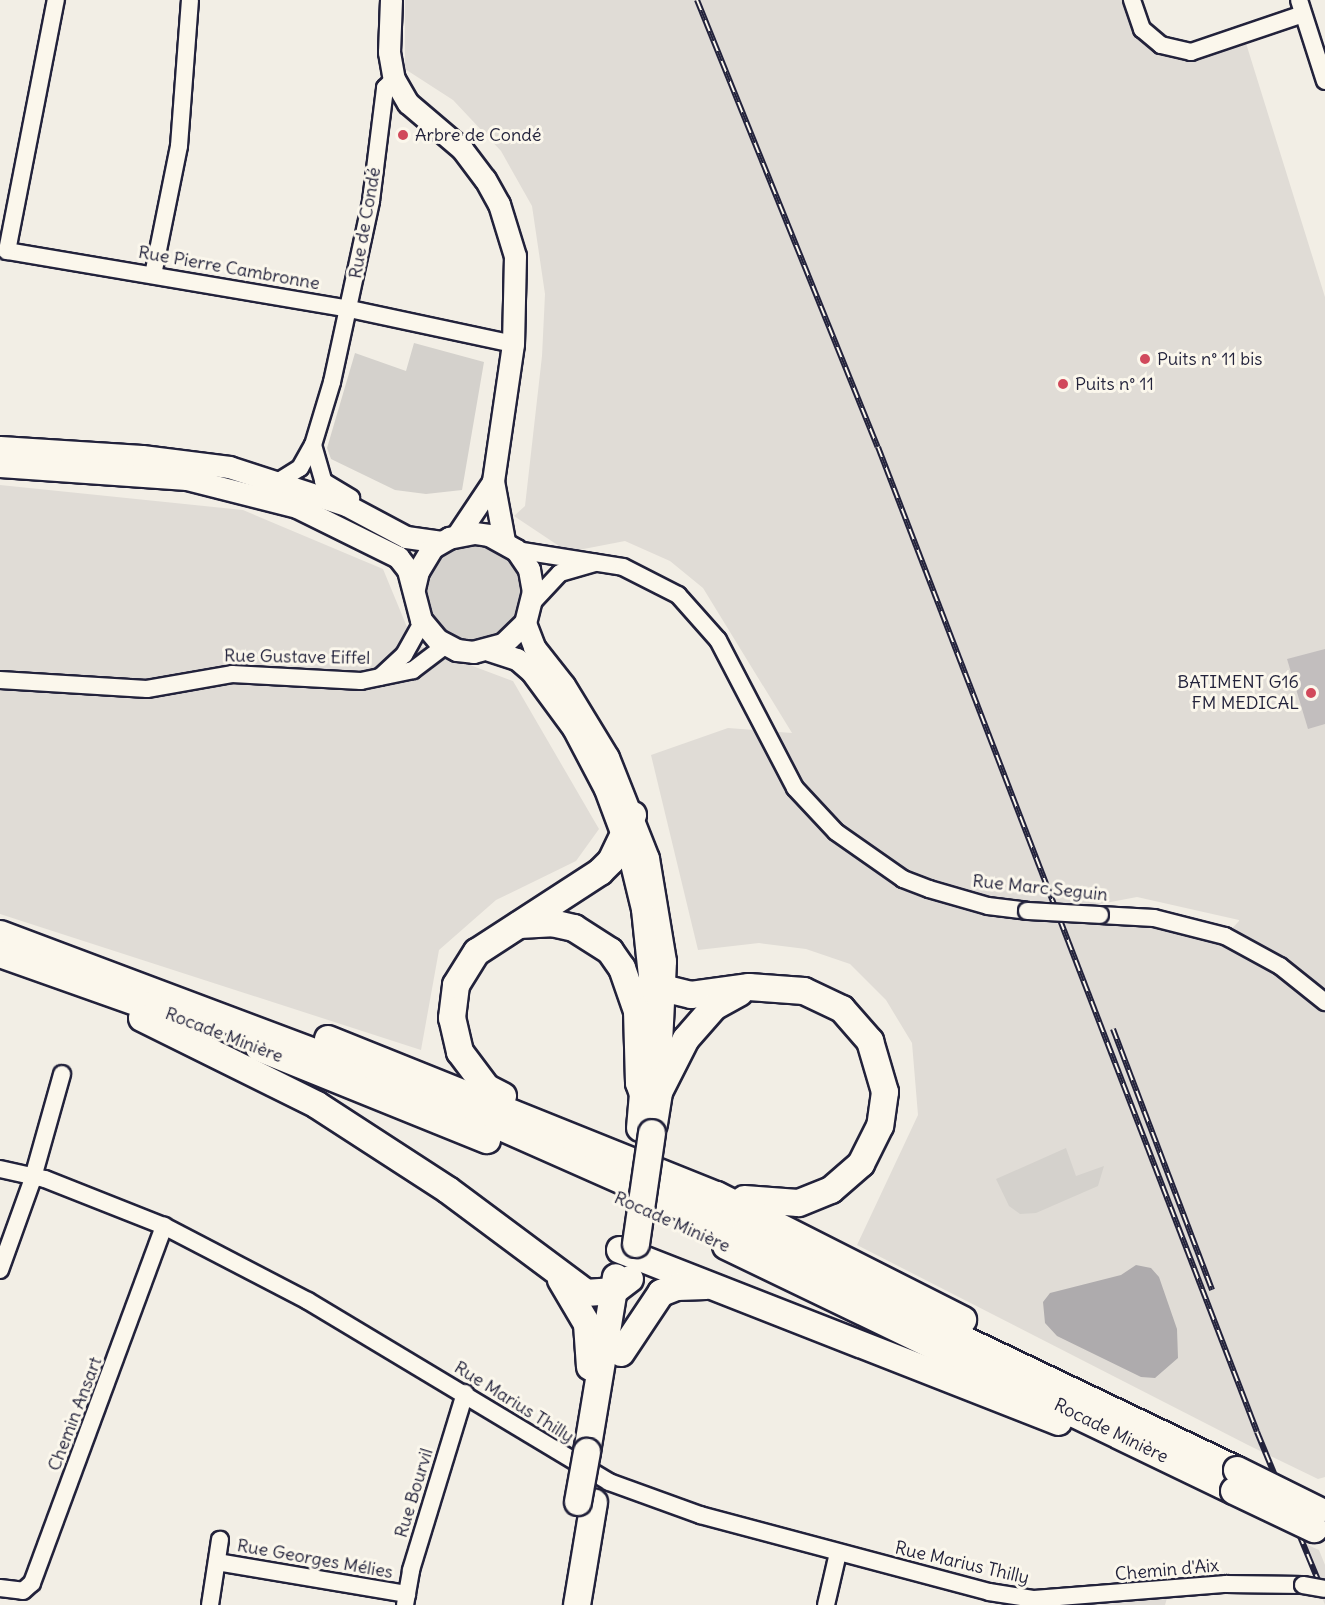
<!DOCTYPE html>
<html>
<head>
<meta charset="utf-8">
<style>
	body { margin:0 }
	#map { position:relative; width:1325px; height:1605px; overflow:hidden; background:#f2eee5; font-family:Delius,sans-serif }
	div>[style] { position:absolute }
	.built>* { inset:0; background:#e0dcd6 }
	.green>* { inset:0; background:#d4d1cc }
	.round { border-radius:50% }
	.water>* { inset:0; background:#aeabad }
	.building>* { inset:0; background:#c2bebe }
	.roads { filter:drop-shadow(2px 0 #22223b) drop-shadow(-2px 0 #22223b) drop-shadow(0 2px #22223b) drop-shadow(0 -2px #22223b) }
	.minor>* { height:16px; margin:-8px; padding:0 8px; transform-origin:8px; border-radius:8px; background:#fbf7ec }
	.major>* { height:21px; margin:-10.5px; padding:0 10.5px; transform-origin:10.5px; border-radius:10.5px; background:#fbf7ec }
	.highway>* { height:26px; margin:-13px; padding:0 13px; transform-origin:13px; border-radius:13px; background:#fbf7ec }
	.rail>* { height:6px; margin-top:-3px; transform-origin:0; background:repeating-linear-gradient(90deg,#fbf7ec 0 11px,#22223b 0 22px); box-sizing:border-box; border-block:2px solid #22223b }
	.bridges { filter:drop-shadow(2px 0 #22223b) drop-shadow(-2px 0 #22223b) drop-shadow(0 2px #22223b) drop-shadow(0 -2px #22223b) }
	.minor-bridge>* { height:16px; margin:-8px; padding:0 8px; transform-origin:8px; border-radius:8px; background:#fbf7ec }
	.highway-bridge>* { height:26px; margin:-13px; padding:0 13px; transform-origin:13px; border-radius:13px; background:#fbf7ec }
	.dots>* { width:16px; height:16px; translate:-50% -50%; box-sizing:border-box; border:3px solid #fbf7ec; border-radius:50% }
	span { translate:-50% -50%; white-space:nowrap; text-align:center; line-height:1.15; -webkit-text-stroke:6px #fbf7ec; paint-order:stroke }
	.poi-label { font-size:18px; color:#22223b }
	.left { translate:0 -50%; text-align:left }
	.right { translate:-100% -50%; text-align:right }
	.street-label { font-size:18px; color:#22223b }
</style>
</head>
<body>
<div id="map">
	<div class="built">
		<div style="clip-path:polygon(evenodd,405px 0,1132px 0,1142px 29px,1191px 52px,1245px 40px,1325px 297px,1325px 1477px,1318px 1479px,1248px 1445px,857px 1245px,918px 1115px,912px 1043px,886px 1000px,850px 964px,806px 949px,759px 943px,698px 950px,651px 755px,728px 728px,792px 733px,703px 588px,670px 561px,625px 541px,568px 552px,514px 516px,525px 506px,542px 356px,545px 294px,532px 206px,501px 151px,453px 100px,405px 69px,405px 0,1137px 897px,1239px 920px,1239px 921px,1225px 936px,1079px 908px,1137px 897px)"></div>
		<div style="clip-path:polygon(0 485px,243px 510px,383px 569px,414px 644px,513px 681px,599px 829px,576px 861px,496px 900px,439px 950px,421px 1050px,0 914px)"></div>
		<div style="clip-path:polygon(1299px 1541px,1319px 1550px,1325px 1565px,1325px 1605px)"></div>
		<div style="clip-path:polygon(1167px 1598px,1165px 1605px,1048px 1605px)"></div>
	</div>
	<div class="green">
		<div style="clip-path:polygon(414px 343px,484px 362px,462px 490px,426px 494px,395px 490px,331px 459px,327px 448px,355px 353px,406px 371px)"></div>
		<div class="round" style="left:423px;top:543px;width:100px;height:100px"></div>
		<div style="clip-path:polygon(1066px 1148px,1076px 1176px,1104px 1166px,1098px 1186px,1036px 1213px,1020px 1214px,1009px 1206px,996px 1179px)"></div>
	</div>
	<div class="water">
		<div style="clip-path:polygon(1136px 1265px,1151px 1268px,1159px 1277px,1177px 1329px,1178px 1358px,1155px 1378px,1141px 1377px,1057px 1336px,1045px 1323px,1043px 1302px,1050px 1293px,1121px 1275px)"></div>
	</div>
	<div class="building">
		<div style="clip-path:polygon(1325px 649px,1325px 724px,1308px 729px,1287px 659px)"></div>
	</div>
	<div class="roads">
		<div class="minor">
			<div style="left:1132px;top:0;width:31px;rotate:71deg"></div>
			<div style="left:1142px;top:29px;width:25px;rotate:40deg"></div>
			<div style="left:1161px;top:45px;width:31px;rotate:13deg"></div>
			<div style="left:1191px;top:52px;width:118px;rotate:-18.7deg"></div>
			<div style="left:1299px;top:0;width:85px;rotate:72.2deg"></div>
			<div style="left:7px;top:251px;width:348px;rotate:9.6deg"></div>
			<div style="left:350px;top:309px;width:167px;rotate:12.1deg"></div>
			<div style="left:7px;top:251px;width:256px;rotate:-79deg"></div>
			<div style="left:153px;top:275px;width:132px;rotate:-78.6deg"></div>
			<div style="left:179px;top:146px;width:146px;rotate:-85.7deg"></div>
			<div style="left:313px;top:445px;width:37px;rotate:74deg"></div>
			<div style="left:323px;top:481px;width:33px;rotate:31deg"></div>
			<div style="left:279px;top:481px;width:25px;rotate:-32deg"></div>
			<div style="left:300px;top:468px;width:26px;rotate:-61deg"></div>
			<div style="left:313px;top:445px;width:66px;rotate:-73.2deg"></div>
			<div style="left:332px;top:382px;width:185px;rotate:-77.8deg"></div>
			<div style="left:371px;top:201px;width:114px;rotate:-82.9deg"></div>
			<div style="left:385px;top:88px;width:13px;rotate:-45deg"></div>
			<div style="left:516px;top:550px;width:108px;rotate:9deg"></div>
			<div style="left:623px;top:567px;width:62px;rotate:27deg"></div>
			<div style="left:678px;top:595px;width:60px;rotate:48.4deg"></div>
			<div style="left:718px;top:640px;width:167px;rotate:62.5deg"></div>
			<div style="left:795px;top:788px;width:60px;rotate:47deg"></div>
			<div style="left:836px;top:832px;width:82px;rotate:35deg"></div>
			<div style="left:903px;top:879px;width:28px;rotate:21deg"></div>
			<div style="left:929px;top:889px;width:61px;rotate:16.1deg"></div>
			<div style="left:988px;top:906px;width:39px;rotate:7deg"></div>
			<div style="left:532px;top:603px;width:41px;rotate:-47deg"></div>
			<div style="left:560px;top:573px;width:37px;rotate:-16deg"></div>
			<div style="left:380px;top:677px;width:33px;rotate:-43deg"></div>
			<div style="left:404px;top:655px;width:38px;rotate:-61deg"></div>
			<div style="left:0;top:680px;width:147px;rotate:3.5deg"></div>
			<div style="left:147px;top:689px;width:86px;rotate:-10deg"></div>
			<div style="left:232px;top:674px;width:129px;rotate:3.1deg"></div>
			<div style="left:361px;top:681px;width:53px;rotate:-11.9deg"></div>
			<div style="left:413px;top:670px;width:41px;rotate:-37.1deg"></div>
			<div style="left:1100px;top:915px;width:54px;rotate:3.2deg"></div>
			<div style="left:1154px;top:918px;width:73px;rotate:14.2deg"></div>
			<div style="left:1225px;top:936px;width:63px;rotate:28.6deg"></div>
			<div style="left:1280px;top:966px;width:58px;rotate:38.7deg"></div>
			<div style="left:0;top:1169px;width:46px;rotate:12.5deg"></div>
			<div style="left:45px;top:1179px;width:128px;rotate:21.6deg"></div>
			<div style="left:164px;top:1226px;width:162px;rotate:27.5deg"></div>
			<div style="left:308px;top:1301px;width:351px;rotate:31deg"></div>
			<div style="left:609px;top:1482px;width:97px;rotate:19.9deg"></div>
			<div style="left:700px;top:1515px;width:299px;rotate:14.9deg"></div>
			<div style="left:989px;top:1592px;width:46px;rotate:8.8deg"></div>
			<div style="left:1034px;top:1599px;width:193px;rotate:-4.5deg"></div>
			<div style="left:1226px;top:1584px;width:77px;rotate:0.7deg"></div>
			<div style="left:0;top:1270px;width:95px;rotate:-70.2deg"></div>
			<div style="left:32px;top:1181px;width:111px;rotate:-74.3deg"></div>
			<div style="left:217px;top:1562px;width:193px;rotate:9.6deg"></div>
			<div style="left:0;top:1588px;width:23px;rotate:7deg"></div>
			<div style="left:23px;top:1591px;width:12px;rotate:-42deg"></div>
			<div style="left:32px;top:1583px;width:381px;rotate:-69.7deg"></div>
			<div style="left:210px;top:1605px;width:66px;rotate:-81.3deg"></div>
			<div style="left:405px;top:1605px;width:36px;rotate:-80deg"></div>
			<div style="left:411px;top:1570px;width:185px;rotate:-73deg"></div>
			<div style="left:826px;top:1605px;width:53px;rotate:-77deg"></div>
		</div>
		<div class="major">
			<div style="left:391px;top:0;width:52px;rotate:92.2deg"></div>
			<div style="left:389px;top:52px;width:27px;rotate:80deg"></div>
			<div style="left:394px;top:79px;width:28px;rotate:60deg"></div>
			<div style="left:408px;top:103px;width:71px;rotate:40.4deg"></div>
			<div style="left:462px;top:149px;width:38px;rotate:53deg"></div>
			<div style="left:485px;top:179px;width:29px;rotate:61deg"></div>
			<div style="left:499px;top:204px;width:54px;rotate:72.9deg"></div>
			<div style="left:515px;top:256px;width:88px;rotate:91.3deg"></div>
			<div style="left:513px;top:344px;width:138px;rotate:98.3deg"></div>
			<div style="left:493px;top:481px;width:61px;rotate:79.6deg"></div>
			<div style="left:0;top:447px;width:142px;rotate:3.6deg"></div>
			<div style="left:142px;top:456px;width:88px;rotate:7.2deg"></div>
			<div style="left:229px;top:467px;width:123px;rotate:18deg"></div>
			<div style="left:346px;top:505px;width:68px;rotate:28.1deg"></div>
			<div style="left:406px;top:537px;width:34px;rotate:8deg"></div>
			<div style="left:0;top:466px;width:187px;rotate:4deg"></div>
			<div style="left:187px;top:479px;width:114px;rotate:14.3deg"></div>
			<div style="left:297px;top:507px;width:113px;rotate:26.3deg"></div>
			<div style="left:398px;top:557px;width:16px;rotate:52deg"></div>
			<div style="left:408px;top:570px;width:52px;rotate:75.4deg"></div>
			<div style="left:421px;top:620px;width:26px;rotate:50deg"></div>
			<div style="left:438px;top:640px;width:21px;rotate:28deg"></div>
			<div style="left:457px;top:650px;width:16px;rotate:7deg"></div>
			<div style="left:473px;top:652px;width:31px;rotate:-15deg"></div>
			<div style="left:503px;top:644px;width:30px;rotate:-44deg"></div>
			<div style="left:525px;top:623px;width:32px;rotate:-76deg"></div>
			<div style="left:533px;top:592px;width:23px;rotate:-100deg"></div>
			<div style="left:529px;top:569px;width:23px;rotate:-124deg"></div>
			<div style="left:516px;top:550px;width:31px;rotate:-151deg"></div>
			<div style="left:489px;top:535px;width:15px;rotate:-172deg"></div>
			<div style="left:474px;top:533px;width:25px;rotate:169deg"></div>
			<div style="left:449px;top:538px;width:20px;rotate:150deg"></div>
			<div style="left:432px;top:548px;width:27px;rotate:121deg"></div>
			<div style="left:418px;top:571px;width:18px;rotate:103deg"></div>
			<div style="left:458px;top:534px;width:63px;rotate:-56.1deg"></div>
			<div style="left:525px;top:623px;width:26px;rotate:69deg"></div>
			<div style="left:534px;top:647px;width:48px;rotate:51.7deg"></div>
			<div style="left:564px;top:685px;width:84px;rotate:58.6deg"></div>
			<div style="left:608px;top:757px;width:109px;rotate:68.4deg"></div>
			<div style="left:648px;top:858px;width:104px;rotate:80.6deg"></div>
			<div style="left:665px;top:961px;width:124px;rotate:92.8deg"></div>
			<div style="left:489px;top:650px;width:29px;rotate:18deg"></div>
			<div style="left:517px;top:659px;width:18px;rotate:41deg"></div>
			<div style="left:531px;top:671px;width:71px;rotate:53.6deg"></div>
			<div style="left:573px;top:728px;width:69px;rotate:62.3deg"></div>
			<div style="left:605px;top:789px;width:66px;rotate:69.6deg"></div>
			<div style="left:628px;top:851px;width:60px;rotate:76.4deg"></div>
			<div style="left:642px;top:909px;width:76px;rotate:84deg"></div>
			<div style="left:650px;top:985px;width:51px;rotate:92.2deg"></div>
		</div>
		<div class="highway">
			<div style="left:519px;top:925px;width:33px;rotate:-3deg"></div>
			<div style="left:552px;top:923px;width:23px;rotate:13deg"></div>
			<div style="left:574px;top:928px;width:43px;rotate:32.6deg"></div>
			<div style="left:610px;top:951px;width:21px;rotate:55deg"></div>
			<div style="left:622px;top:968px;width:46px;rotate:70.8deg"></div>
			<div style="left:637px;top:1011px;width:72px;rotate:88.4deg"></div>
			<div style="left:639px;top:1083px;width:12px;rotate:70deg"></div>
			<div style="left:643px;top:1094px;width:34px;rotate:95deg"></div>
			<div style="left:0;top:934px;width:468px;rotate:20.6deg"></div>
			<div style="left:438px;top:1099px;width:334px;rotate:23.9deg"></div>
			<div style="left:743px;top:1234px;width:547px;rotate:25.54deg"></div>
			<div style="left:0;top:954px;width:182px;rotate:19.5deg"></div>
			<div style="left:650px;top:985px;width:42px;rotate:13.7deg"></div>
			<div style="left:691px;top:995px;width:59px;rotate:-7.9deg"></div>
			<div style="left:749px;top:987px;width:55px;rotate:4.2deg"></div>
			<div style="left:804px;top:991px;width:42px;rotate:25.3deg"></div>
			<div style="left:842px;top:1009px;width:43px;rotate:48.8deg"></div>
			<div style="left:870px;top:1041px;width:53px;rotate:73.6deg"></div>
			<div style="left:885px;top:1092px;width:34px;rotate:98deg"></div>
			<div style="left:880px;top:1126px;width:42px;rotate:116.6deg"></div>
			<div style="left:861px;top:1164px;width:40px;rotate:139deg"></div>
			<div style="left:831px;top:1190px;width:35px;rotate:158deg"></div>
			<div style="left:798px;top:1203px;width:54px;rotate:-175.8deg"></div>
			<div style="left:142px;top:1018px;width:195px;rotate:26.4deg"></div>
			<div style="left:317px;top:1105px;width:156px;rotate:33deg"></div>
			<div style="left:448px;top:1190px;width:172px;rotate:36.7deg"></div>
			<div style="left:586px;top:1293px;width:28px;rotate:-4deg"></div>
			<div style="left:614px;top:1291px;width:20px;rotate:-37deg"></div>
			<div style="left:328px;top:1039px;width:419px;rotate:21.9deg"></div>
			<div style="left:717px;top:1195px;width:276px;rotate:26.9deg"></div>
			<div style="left:259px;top:1048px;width:246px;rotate:22deg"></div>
			<div style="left:503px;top:1096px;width:18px;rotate:-153deg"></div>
			<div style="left:487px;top:1088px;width:45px;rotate:-126.9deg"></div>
			<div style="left:460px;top:1052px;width:35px;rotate:-103deg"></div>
			<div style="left:452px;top:1018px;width:33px;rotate:-83deg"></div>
			<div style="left:456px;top:985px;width:39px;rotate:-58deg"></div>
			<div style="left:477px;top:952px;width:147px;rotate:-33deg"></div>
			<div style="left:600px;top:872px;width:16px;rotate:-45deg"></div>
			<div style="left:611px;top:861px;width:51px;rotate:-64.4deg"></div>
			<div style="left:654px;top:1124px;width:32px;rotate:-81deg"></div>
			<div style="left:659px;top:1092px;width:59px;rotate:-63deg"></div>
			<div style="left:686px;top:1039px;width:43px;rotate:-48.8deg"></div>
			<div style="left:714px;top:1007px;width:29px;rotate:-29deg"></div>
			<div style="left:726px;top:1246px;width:564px;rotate:25.75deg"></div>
			<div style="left:620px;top:1250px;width:471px;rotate:21.4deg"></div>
			<div style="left:561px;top:1280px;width:51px;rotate:59.4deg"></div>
			<div style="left:587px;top:1324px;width:43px;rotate:86deg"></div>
			<div style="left:621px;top:1353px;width:72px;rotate:-56.3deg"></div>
			<div style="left:661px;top:1293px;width:17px;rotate:-21deg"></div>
			<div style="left:677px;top:1287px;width:29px;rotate:-2deg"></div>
			<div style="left:587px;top:1452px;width:177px;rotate:-80.6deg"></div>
			<div style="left:577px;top:1605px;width:104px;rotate:-80.6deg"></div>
		</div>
	</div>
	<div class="rail">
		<div style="left:697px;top:0;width:482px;rotate:68deg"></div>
		<div style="left:878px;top:447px;width:1055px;rotate:68.95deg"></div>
		<div style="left:1257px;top:1432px;width:178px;rotate:67.6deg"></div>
		<div style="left:1113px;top:1029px;width:279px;rotate:69.2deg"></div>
	</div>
	<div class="bridges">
		<div class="minor-bridge">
			<div style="left:1027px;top:911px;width:73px;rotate:3.1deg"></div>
			<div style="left:1303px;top:1585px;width:22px;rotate:10deg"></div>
		</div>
		<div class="highway-bridge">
			<div style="left:636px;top:1244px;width:112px;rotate:-81.8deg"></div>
			<div style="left:1237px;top:1470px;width:90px;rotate:26.3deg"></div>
			<div style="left:1234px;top:1491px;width:89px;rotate:25.4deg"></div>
			<div style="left:578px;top:1502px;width:51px;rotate:-79.8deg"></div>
		</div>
	</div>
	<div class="dots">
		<div style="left:403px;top:135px;background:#d1495b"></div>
		<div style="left:1145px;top:359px;background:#d1495b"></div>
		<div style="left:1063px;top:384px;background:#d1495b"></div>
		<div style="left:1311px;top:693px;background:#d1495b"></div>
	</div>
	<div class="poi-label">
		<span class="left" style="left:415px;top:135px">Arbre de Condé</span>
		<span class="left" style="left:1157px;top:359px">Puits n° 11 bis</span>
		<span class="left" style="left:1075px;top:384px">Puits n° 11</span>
		<span class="right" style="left:1299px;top:693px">BATIMENT G16<br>FM MEDICAL</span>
	</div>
	<div class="street-label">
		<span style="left:365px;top:223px;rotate:-80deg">Rue de Condé</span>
		<span style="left:229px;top:268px;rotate:10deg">Rue Pierre Cambronne</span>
		<span style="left:297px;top:657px;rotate:1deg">Rue Gustave Eiffel</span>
		<span style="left:1040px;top:888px;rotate:6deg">Rue Marc Seguin</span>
		<span style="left:224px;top:1035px;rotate:21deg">Rocade Minière</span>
		<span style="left:672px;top:1222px;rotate:24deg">Rocade Minière</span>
		<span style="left:514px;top:1402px;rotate:32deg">Rue Marius Thilly</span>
		<span style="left:75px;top:1414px;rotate:-69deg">Chemin Ansart</span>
		<span style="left:1111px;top:1431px;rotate:26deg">Rocade Minière</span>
		<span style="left:414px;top:1493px;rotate:-73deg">Rue Bourvil</span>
		<span style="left:315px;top:1559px;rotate:10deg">Rue Georges Mélies</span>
		<span style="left:962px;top:1563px;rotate:13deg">Rue Marius Thilly</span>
		<span style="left:1167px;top:1570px;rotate:-5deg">Chemin d'Aix</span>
	</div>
</div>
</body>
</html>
